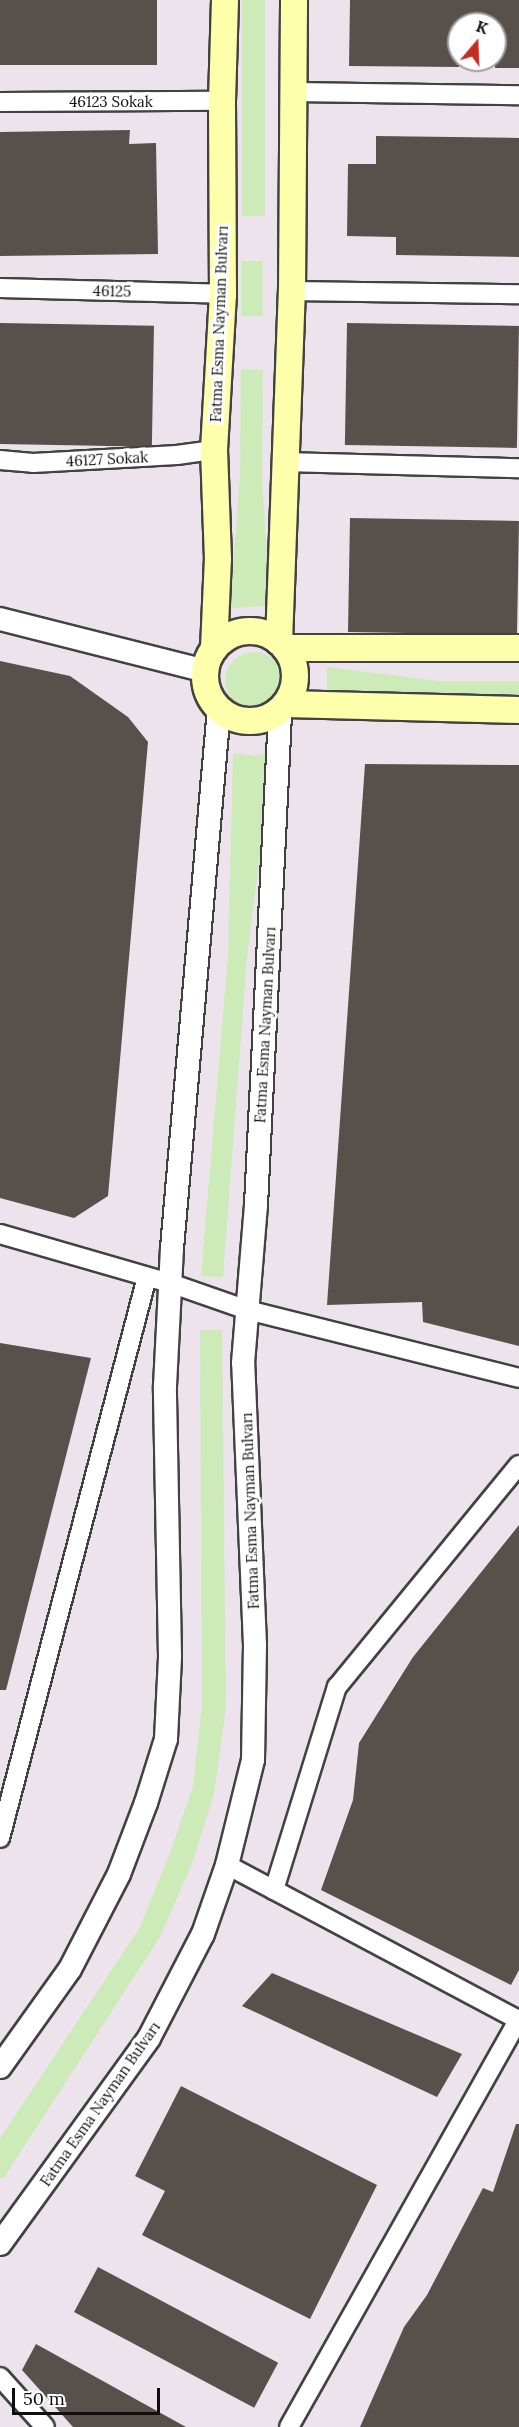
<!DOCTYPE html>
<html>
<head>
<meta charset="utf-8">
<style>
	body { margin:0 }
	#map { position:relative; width:519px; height:2427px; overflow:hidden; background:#fffef0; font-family:Lora,serif }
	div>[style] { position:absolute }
	.industrial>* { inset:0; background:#ede3ed }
	.green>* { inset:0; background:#ccebb8; transform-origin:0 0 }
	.round { border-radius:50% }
	.building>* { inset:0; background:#58514b; transform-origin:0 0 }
	.roads { filter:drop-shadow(2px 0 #424242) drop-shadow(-2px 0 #424242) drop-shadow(0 2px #424242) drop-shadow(0 -2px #424242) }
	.minor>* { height:18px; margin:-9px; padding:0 9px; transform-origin:9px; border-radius:9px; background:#fff }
	.tertiary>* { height:22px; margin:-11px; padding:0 11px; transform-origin:11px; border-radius:11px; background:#fff }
	.secondary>* { height:26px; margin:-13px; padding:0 13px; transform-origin:13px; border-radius:13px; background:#feffab }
	.secondary>.ring { margin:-13px; padding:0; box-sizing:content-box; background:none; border:26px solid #feffab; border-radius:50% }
	span { translate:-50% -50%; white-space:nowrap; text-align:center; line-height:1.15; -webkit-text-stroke:6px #fff; paint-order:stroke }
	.street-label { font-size:15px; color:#0f0f0f }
	.north { position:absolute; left:447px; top:12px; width:60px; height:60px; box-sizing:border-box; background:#fff; border:2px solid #9f9f9f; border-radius:50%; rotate:19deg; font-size:16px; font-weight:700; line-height:24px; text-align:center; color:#0f0f0f }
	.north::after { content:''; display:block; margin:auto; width:21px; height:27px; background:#c42e21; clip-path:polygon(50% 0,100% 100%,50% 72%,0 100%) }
	.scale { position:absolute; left:12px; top:2388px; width:148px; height:27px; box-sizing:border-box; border:3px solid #0f0f0f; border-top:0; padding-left:8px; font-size:18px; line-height:21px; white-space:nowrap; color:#0f0f0f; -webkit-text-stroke:4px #fff; paint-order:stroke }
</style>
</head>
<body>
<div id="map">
	<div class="industrial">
		<div style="clip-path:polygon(evenodd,0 0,519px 0,519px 2427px,0 2427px,0 0,459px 24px,495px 24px,495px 60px,459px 60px,459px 24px)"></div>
	</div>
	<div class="green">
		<div style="left:242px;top:0;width:23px;height:216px"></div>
		<div style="left:241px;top:261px;width:22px;height:55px"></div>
		<div style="clip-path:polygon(241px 369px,263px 370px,262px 477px,270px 606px,230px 608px,240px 476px)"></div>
		<div class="round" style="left:225px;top:652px;width:58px;height:58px"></div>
		<div style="clip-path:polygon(327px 667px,440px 681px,519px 681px,519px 694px,327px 702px)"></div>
		<div style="clip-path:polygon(273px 752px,247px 957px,223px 1277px,201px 1276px,228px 955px,233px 753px,254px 756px)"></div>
		<div style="clip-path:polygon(200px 1330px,222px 1330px,226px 1708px,214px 1794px,193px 1861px,160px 1937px,3px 2179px,0 2177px,0 2138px,140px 1927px,171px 1850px,193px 1786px,202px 1706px)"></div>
	</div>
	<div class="building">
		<div style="left:0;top:0;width:157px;height:65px"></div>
		<div style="clip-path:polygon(350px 0,519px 0,519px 68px,495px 68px,495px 24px,459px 24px,459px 67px,349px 66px)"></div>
		<div style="clip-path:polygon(130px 130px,129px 144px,156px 143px,158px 254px,0 256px,0 132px)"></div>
		<div style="clip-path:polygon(376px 136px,519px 138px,519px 257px,396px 255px,396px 237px,347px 236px,348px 164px,376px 164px)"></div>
		<div style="left:0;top:323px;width:154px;height:121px;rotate:1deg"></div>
		<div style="left:347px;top:323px;width:172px;height:122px;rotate:1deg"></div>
		<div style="left:350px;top:518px;width:169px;height:114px;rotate:1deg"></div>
		<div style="clip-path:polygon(0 661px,70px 676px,128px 717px,148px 742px,108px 1196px,74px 1218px,0 1198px)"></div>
		<div style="clip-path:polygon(365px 764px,519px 765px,519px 1346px,423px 1322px,422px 1302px,327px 1305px)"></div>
		<div style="clip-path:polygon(0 1343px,91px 1358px,6px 1690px,0 1690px)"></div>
		<div style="clip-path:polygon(519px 1525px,519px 1970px,511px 1985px,321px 1890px,353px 1800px,359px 1743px,413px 1657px)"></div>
		<div style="clip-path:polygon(272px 1973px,462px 2054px,437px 2097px,242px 2006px)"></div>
		<div style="clip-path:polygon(181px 2086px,377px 2185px,310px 2319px,142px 2235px,165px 2191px,135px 2176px)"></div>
		<div style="clip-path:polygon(516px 2124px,519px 2124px,519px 2427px,360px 2427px,404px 2327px,427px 2295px,483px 2188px,493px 2192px)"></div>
		<div style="left:98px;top:2267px;width:204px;height:51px;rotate:28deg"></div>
		<div style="clip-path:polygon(36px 2344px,186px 2427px,73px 2427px,22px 2370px)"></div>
	</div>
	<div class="roads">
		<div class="minor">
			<div style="left:294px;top:92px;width:225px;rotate:0.8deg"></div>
			<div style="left:0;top:102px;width:222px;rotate:-0.3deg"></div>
			<div style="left:0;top:288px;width:223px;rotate:1.5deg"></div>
			<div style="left:292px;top:291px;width:227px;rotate:0.8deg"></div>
			<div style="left:0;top:460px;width:33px;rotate:5deg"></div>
			<div style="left:33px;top:463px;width:144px;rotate:-3.2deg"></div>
			<div style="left:177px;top:455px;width:37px;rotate:-8deg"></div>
			<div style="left:284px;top:462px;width:235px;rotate:1.5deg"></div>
			<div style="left:0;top:1234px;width:177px;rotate:16.1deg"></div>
			<div style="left:170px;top:1283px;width:82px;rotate:19.3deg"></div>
			<div style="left:247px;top:1310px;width:280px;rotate:14deg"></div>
			<div style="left:0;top:1838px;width:580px;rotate:-75.32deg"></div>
			<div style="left:227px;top:1865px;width:331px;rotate:28deg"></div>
			<div style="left:274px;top:1890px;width:213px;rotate:-72.8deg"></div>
			<div style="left:337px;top:1687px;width:287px;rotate:-50.7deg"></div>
			<div style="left:0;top:2377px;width:67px;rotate:48deg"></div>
			<div style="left:289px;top:2427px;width:468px;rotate:-60.6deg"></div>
		</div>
		<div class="tertiary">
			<div style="left:0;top:619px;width:211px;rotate:14.2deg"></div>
			<div style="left:0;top:2067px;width:120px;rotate:-54.5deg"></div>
			<div style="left:70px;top:1969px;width:107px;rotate:-62.7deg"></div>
			<div style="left:119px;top:1874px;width:76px;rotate:-69.2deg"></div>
			<div style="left:146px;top:1803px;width:67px;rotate:-72.6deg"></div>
			<div style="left:166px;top:1739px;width:83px;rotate:-87.2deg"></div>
			<div style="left:170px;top:1656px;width:270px;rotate:-91.1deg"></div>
			<div style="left:165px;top:1386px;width:138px;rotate:-87.1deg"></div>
			<div style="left:172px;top:1248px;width:541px;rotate:-85.02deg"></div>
			<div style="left:0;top:2244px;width:254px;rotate:-54.1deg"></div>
			<div style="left:149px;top:2038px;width:117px;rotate:-62.6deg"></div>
			<div style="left:203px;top:1934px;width:73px;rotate:-70.8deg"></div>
			<div style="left:227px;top:1865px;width:108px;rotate:-76.1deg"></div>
			<div style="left:253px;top:1760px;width:115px;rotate:-89deg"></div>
			<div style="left:255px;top:1645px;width:282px;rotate:-92.4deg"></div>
			<div style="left:243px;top:1363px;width:159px;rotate:-85.3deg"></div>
			<div style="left:256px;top:1205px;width:496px;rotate:-87.2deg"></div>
		</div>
		<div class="secondary">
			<div class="ring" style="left:205px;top:631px;width:64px;height:64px"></div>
			<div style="left:279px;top:642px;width:351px;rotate:-87.9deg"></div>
			<div style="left:292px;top:291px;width:291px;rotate:-89.6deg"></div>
			<div style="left:285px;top:648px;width:234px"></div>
			<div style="left:214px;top:649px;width:90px;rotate:-87.5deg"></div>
			<div style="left:218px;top:559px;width:109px;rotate:-92.1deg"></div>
			<div style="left:214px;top:450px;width:156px;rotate:-86.7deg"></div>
			<div style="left:223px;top:294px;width:193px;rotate:-90.3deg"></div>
			<div style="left:222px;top:101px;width:101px;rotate:-88.3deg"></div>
			<div style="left:286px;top:704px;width:233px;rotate:1.5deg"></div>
		</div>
	</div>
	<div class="street-label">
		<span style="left:111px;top:102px">46123 Sokak</span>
		<span style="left:112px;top:291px;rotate:1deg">46125</span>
		<span style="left:219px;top:324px;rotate:-88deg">Fatma Esma Nayman Bulvarı</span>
		<span style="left:107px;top:459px;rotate:-3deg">46127 Sokak</span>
		<span style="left:265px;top:1025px;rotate:-87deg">Fatma Esma Nayman Bulvarı</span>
		<span style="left:250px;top:1511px;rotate:-92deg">Fatma Esma Nayman Bulvarı</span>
		<span style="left:100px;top:2104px;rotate:-55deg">Fatma Esma Nayman Bulvarı</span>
	</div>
	<div class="north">K</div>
	<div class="scale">50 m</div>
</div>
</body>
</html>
